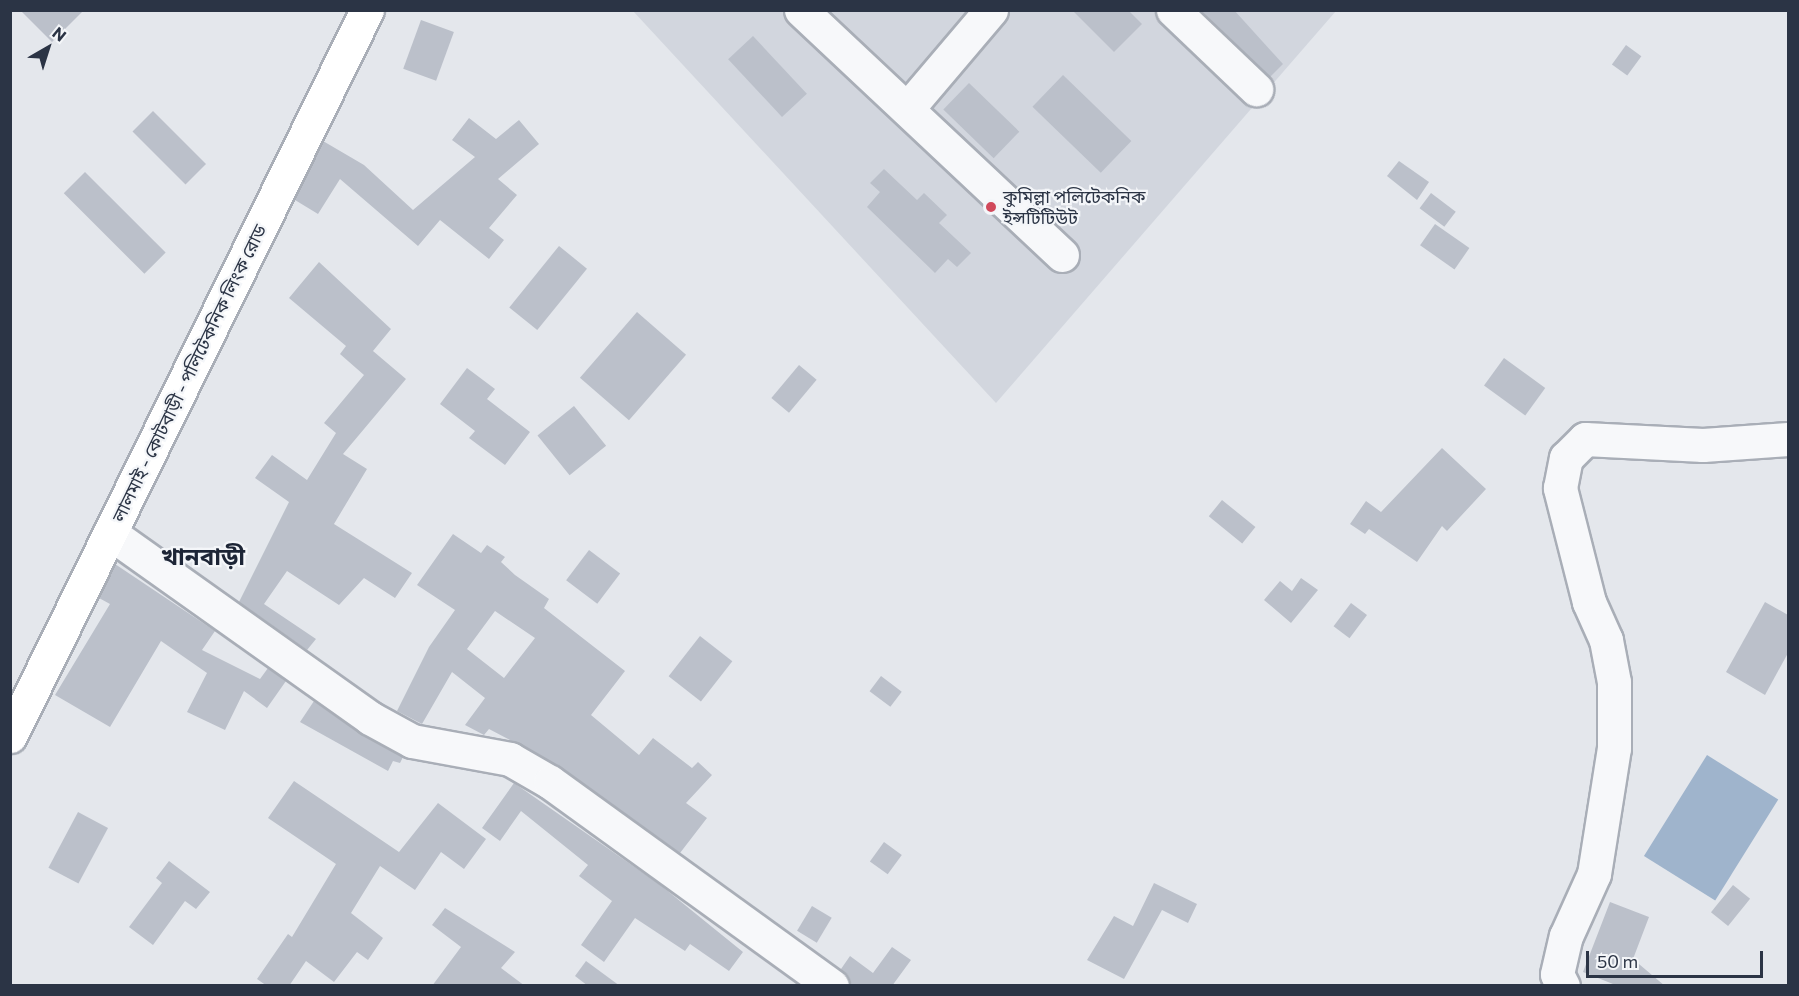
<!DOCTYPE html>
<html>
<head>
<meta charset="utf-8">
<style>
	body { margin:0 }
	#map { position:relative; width:1799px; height:996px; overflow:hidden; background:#e4e7ec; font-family:Commissioner,"Noto Sans Bengali",sans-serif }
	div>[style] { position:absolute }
	.built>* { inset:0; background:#d2d6de }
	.water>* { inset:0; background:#9fb4cc; transform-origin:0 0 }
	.building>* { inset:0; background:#bbc0ca; transform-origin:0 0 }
	.roads { filter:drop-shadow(2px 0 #a9aeb7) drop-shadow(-2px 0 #a9aeb7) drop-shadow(0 2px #a9aeb7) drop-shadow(0 -2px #a9aeb7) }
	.minor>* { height:33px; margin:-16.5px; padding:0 16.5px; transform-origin:16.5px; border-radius:16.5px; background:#f7f8fa }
	.major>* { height:33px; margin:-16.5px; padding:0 16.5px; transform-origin:16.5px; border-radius:16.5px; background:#fff }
	.dots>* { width:16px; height:16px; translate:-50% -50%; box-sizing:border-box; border:3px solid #f4f6f9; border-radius:50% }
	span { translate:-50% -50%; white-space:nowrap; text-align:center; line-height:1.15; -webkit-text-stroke:4.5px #f4f6f9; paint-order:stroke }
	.poi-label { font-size:18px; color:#2b3445 }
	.left { translate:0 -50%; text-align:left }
	.street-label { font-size:18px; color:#2b3445 }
	.district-label { font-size:24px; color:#1d2536; font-weight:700 }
	.frame { position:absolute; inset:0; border:12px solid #2b3445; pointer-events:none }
	.north { position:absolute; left:18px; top:18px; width:60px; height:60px; -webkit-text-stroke:4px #f4f6f9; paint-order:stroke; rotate:39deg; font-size:16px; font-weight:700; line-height:24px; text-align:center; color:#2b3445 }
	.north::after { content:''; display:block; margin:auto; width:21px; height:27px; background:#2b3445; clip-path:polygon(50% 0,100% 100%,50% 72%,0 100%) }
	.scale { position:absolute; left:1586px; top:951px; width:177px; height:27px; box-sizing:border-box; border:3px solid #2b3445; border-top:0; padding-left:8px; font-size:18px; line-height:21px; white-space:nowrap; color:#2b3445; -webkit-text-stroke:4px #f4f6f9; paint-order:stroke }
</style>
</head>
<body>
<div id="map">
	<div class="built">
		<div style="clip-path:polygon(633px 11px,1336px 11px,996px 403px)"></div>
	</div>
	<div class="water">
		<div style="left:1707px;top:755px;width:84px;height:119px;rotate:32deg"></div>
	</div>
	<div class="building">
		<div style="clip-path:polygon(20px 10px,84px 10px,52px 42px)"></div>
		<div style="clip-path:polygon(1072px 10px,1128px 10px,1142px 24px,1114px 52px)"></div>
		<div style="clip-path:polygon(1201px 10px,1234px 10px,1283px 64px,1270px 77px)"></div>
		<div style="left:421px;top:20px;width:35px;height:52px;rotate:20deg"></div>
		<div style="left:753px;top:36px;width:79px;height:34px;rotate:47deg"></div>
		<div style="left:1626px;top:45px;width:19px;height:24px;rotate:36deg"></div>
		<div style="left:1063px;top:75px;width:95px;height:44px;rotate:44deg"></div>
		<div style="left:969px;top:83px;width:70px;height:37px;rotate:44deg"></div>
		<div style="left:153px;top:111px;width:75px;height:29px;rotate:45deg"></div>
		<div style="clip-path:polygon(469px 118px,496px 139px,519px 120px,539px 144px,498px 179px,517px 195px,489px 228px,504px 240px,489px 259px,440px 220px,418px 246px,340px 179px,318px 214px,295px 200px,323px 141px,364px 165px,413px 210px,475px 157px,452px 140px)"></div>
		<div style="clip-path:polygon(1399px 161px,1429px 182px,1417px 200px,1387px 176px)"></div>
		<div style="clip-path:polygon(884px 169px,917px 200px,924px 193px,947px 215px,939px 223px,971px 253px,957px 267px,948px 259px,935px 273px,867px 207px,880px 192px,870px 183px)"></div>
		<div style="left:85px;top:172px;width:114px;height:30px;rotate:45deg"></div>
		<div style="left:1431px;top:193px;width:31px;height:19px;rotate:37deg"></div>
		<div style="left:1435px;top:224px;width:42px;height:26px;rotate:35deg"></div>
		<div style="left:559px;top:246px;width:36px;height:79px;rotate:39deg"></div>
		<div style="clip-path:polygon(319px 262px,391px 329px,373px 351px,406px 379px,343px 454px,367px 469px,334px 524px,412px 573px,395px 598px,364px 578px,339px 605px,287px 571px,264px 604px,316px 639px,307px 650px,239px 602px,289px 502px,255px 478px,272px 455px,307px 480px,336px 433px,324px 423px,364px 375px,340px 354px,346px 346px,289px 298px)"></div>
		<div style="left:637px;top:312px;width:65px;height:87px;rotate:41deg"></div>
		<div style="left:1504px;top:358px;width:51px;height:34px;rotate:36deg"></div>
		<div style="left:799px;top:365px;width:23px;height:43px;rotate:40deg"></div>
		<div style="clip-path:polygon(467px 368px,495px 389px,487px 399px,530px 432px,505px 465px,469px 438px,475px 431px,440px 404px)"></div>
		<div style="left:574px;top:406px;width:51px;height:47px;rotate:51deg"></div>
		<div style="clip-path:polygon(1442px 448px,1486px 489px,1447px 531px,1442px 526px,1417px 562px,1369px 529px,1365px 534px,1350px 524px,1366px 501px,1381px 512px)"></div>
		<div style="left:1222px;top:500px;width:43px;height:21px;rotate:39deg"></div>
		<div style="clip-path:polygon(evenodd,453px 534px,481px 553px,487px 545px,505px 557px,501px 562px,515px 575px,549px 599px,544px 608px,625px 671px,591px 715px,639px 755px,653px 738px,692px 768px,698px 762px,712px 775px,686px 803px,707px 818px,680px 853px,559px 766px,489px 729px,484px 735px,465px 725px,485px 698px,452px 672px,422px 724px,397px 711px,429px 647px,455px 610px,417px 585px,453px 534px,495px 611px,535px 638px,504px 678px,467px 649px,495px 611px)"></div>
		<div style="left:589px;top:550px;width:39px;height:38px;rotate:37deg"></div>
		<div style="clip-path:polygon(115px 564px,215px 631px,202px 650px,260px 679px,268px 668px,286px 681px,267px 708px,244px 691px,225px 730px,187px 712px,207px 673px,161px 641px,110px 727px,55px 695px,110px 604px,99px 598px)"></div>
		<div style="clip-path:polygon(1301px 578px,1318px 590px,1291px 623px,1264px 600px,1280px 581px,1292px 591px)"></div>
		<div style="clip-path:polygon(1765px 602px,1788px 615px,1788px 653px,1765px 695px,1726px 672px)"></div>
		<div style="left:1351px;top:603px;width:20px;height:29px;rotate:37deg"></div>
		<div style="left:700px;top:636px;width:41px;height:51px;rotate:38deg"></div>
		<div style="left:881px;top:676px;width:26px;height:19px;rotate:37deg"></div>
		<div style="clip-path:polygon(314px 701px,403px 757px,400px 763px,393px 761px,388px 771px,300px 722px)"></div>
		<div style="clip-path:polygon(294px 781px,399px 852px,438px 803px,486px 839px,464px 869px,441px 852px,415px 890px,380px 866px,351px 913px,383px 938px,368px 960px,357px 952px,334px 982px,306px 961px,289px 986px,267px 986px,257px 979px,288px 934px,292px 937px,336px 864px,268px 818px)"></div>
		<div style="clip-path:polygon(514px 783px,659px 884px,743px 952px,729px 971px,690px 944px,685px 951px,635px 918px,604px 962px,581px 945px,612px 901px,579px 876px,588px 865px,521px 811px,500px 841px,482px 828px)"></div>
		<div style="left:78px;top:812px;width:34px;height:63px;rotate:28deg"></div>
		<div style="left:884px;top:842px;width:22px;height:24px;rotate:36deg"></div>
		<div style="clip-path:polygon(169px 861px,210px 892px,196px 909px,185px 901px,153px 945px,129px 927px,162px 883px,156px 878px)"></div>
		<div style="clip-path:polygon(1154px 883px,1197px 904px,1188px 923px,1162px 910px,1124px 979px,1087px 960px,1114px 916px,1133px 926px)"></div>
		<div style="left:1733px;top:885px;width:22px;height:35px;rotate:39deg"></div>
		<div style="clip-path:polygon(1610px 902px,1649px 917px,1633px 959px,1665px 986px,1618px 986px,1583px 972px)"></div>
		<div style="left:812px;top:906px;width:23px;height:29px;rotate:31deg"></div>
		<div style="clip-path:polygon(445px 908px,515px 952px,501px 968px,525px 986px,432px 986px,461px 947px,432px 925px)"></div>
		<div style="clip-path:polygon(892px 947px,911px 960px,892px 986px,850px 986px,841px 969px,850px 956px,873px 973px)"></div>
		<div style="clip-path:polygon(586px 961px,620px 986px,588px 986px,575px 976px)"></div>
	</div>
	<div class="roads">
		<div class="minor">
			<div style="left:801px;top:10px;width:358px;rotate:43.2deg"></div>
			<div style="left:1173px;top:10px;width:115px;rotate:43.6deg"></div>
			<div style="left:907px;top:109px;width:130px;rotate:-49.7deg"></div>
			<div style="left:110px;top:533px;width:319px;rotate:35.4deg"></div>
			<div style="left:370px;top:718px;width:48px;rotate:28.7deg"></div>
			<div style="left:412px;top:741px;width:100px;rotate:10.4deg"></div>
			<div style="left:510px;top:759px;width:46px;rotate:29.9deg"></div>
			<div style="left:550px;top:782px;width:348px;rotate:35.9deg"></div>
			<div style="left:1563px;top:986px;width:13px;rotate:-117deg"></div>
			<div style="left:1557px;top:974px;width:39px;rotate:-77deg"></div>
			<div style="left:1566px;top:936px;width:68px;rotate:-65.7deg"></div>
			<div style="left:1594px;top:874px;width:128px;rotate:-81deg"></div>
			<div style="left:1614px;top:748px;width:66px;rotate:-90deg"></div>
			<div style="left:1614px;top:682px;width:43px;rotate:-100.8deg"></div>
			<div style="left:1606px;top:640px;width:42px;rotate:-114.1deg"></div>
			<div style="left:1589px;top:602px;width:118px;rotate:-104.3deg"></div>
			<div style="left:1560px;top:488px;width:31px;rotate:-79deg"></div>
			<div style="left:1566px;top:458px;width:27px;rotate:-45deg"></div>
			<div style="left:1585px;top:439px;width:118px;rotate:2.9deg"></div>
			<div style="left:1703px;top:445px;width:85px;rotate:-4deg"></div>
		</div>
		<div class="major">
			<div style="left:10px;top:736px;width:809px;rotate:-63.82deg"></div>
		</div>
	</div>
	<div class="dots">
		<div style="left:991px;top:207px;background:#d1495b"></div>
	</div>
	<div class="poi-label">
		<span class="left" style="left:1003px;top:207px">কুমিল্লা পলিটেকনিক<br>ইন্সটিটিউট</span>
	</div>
	<div class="street-label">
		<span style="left:189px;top:373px;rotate:-64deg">লালমাই - কোটবাড়ী - পলিটেকনিক লিংক রোড</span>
	</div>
	<div class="district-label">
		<span style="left:203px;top:556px">খানবাড়ী</span>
	</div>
	<div class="frame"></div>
	<div class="north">N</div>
	<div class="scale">50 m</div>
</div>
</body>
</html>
